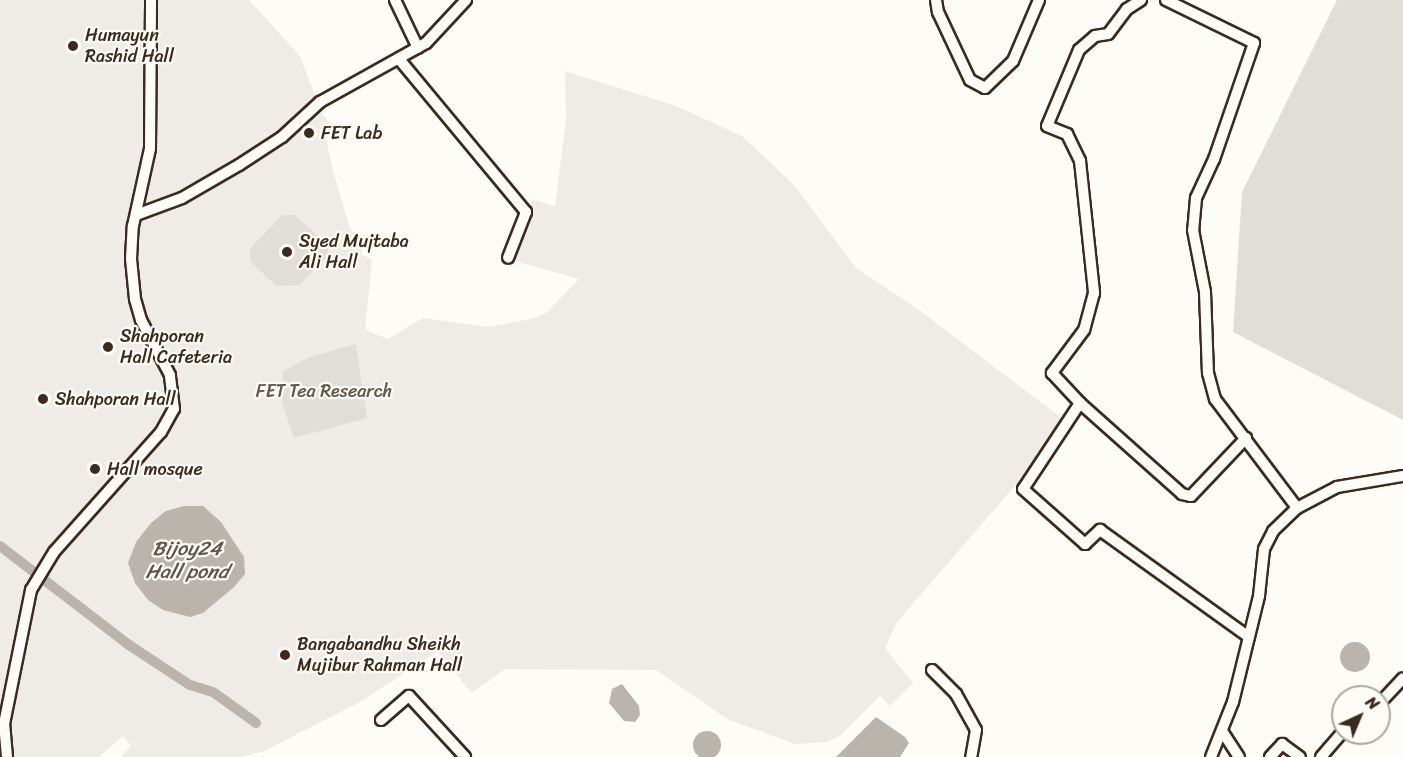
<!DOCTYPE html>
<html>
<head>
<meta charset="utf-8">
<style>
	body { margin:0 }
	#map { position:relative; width:1403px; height:757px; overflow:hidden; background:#fdfcf7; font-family:Sriracha,sans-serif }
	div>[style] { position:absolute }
	.built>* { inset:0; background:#efece7 }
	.green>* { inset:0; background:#e1ded7 }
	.water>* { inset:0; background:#bbb4ad }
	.round { border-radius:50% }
	.canal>* { height:10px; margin:-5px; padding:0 5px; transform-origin:5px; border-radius:5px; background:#bbb4ad }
	.roads { filter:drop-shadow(2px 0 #3b2a1e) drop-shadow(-2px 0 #3b2a1e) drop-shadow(0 2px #3b2a1e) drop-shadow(0 -2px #3b2a1e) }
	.street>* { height:10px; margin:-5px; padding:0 5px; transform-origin:5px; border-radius:5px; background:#fdfcf7 }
	.dots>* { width:16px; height:16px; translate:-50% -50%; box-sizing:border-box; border:3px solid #fdfcf7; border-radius:50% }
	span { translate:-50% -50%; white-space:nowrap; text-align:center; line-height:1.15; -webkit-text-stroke:4.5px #fdfcf7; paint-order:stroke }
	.poi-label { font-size:18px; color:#3b2a1e }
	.left { translate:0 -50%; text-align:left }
	.park-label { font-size:18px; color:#64574c }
	.water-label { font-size:20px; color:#615349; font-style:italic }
	.north { position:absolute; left:1331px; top:685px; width:60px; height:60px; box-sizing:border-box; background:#fdfcf7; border:2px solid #afa8a0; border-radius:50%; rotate:44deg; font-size:16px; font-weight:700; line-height:24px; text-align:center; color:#3b2a1e }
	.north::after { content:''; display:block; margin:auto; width:21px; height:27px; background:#3b2a1e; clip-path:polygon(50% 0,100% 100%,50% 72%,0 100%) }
</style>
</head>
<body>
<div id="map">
	<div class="built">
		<div style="clip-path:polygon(0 0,249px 0,300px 56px,317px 101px,314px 105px,333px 126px,325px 135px,333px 171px,350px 228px,363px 246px,361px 254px,372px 260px,365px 330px,388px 339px,423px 318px,488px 327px,531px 319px,546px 313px,579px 279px,511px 260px,533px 199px,555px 207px,566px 119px,565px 71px,676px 106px,742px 136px,795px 186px,856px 268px,915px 307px,1063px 419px,1020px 480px,897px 622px,885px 648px,913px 683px,890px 706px,880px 696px,841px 735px,827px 742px,795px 744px,727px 719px,656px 670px,505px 669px,472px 693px,437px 652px,358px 703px,264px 751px,241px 757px,121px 757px,131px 746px,123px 736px,99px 757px,0 757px)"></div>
	</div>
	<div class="green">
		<div style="clip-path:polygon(1337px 0,1403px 0,1403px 420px,1233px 332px,1242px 192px)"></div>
		<div style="clip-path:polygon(282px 215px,295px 215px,328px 246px,328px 256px,299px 285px,276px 286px,250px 261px,250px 248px)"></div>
		<div style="clip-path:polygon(356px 344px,367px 418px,294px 438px,282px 403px,283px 371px,310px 357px)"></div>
	</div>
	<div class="water">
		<div style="clip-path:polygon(184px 506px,203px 506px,221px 522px,244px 557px,245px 574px,234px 587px,203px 613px,190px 617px,163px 610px,148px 600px,135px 583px,128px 563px,136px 542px,151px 523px,166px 511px)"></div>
		<div class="round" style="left:1340px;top:642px;width:30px;height:30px"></div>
		<div style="clip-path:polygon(622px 684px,639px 706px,640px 715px,635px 722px,624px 721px,609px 703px,612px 689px)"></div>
		<div style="clip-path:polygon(876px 717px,905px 737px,909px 743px,900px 757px,836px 757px)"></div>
		<div class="round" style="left:693px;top:731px;width:28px;height:28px"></div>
	</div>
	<div class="canal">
		<div style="left:0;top:546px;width:163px;rotate:37.5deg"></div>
		<div style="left:129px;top:645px;width:73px;rotate:33.3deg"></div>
		<div style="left:190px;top:685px;width:24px;rotate:17deg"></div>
		<div style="left:213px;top:692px;width:53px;rotate:35.8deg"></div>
	</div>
	<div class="roads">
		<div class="street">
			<div style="left:395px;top:0;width:53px;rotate:64.4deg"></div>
			<div style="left:936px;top:0;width:12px;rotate:81deg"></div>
			<div style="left:938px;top:12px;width:75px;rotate:64.8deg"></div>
			<div style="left:970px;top:80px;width:17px;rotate:28deg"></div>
			<div style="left:985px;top:88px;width:39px;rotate:-44deg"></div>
			<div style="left:1013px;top:61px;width:66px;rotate:-66.9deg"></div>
			<div style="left:1141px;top:0;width:17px;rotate:147deg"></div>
			<div style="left:1127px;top:9px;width:31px;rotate:127deg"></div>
			<div style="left:1108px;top:34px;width:13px;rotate:171deg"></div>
			<div style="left:1095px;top:36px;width:21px;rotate:139deg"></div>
			<div style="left:1079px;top:50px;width:82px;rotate:112.8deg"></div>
			<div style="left:1047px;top:126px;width:22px;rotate:22deg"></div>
			<div style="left:1067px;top:134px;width:30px;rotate:64deg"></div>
			<div style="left:1080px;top:161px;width:133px;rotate:83.9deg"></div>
			<div style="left:1094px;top:293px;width:38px;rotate:105deg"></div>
			<div style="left:1084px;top:330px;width:54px;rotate:126.7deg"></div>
			<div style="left:1052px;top:373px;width:41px;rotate:47deg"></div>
			<div style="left:1080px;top:403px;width:103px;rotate:123.5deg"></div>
			<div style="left:1023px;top:489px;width:83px;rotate:41.6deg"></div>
			<div style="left:1085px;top:544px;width:21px;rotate:-43deg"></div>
			<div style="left:1100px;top:530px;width:183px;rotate:35.7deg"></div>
			<div style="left:1166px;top:0;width:98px;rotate:26deg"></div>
			<div style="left:1254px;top:43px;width:123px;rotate:109deg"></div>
			<div style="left:1214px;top:159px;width:43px;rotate:114.8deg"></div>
			<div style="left:1196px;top:198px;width:32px;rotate:95deg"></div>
			<div style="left:1193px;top:230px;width:63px;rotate:79deg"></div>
			<div style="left:1205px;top:292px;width:81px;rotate:87.9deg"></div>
			<div style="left:1208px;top:373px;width:27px;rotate:75deg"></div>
			<div style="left:1215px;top:399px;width:136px;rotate:53deg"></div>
			<div style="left:399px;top:59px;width:199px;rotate:50.3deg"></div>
			<div style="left:526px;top:212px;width:49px;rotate:111.4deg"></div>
			<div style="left:136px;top:215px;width:49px;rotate:-20.3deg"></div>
			<div style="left:182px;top:198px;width:66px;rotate:-30.1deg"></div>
			<div style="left:239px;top:165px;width:51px;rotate:-33.1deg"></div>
			<div style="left:282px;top:137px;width:52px;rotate:-42.6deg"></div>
			<div style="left:320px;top:102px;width:121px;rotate:-29.1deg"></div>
			<div style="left:426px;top:43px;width:59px;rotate:-47.1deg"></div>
			<div style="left:1080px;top:403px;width:137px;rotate:41.7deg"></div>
			<div style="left:1182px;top:494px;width:9px;rotate:13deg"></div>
			<div style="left:1191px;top:496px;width:80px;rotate:-46.5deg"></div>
			<div style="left:932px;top:670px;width:34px;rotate:45deg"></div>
			<div style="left:956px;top:694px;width:41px;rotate:60.9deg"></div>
			<div style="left:976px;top:730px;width:27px;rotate:100deg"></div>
			<div style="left:1379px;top:704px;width:35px;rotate:-47deg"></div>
			<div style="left:381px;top:720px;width:37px;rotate:-41deg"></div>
			<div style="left:409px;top:696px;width:83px;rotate:47.4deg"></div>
			<div style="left:1222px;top:731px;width:31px;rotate:57deg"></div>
			<div style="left:7px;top:757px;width:33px;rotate:-95deg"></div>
			<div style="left:4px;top:724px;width:137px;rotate:-78.6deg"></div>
			<div style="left:31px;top:590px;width:44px;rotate:-58.8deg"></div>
			<div style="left:54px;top:552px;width:161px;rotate:-48.3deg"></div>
			<div style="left:161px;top:432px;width:26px;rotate:-61deg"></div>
			<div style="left:174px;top:409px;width:34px;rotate:-97deg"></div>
			<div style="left:170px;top:375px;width:62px;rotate:-117.8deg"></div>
			<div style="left:141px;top:320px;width:22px;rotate:-106deg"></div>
			<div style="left:135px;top:299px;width:40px;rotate:-95.7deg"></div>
			<div style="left:131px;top:259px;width:33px;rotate:-87deg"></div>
			<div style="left:133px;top:226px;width:79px;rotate:-77.6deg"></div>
			<div style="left:150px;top:149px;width:149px;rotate:-89.6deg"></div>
			<div style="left:1211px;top:757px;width:59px;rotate:-68.2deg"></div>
			<div style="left:1233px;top:702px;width:109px;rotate:-76.2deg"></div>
			<div style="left:1259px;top:596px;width:47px;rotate:-83.9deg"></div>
			<div style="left:1264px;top:549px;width:20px;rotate:-63deg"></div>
			<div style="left:1273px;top:531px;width:33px;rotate:-44deg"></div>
			<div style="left:1297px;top:508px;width:45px;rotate:-27.7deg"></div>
			<div style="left:1337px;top:487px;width:67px;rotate:-9.5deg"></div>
			<div style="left:1270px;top:757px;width:18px;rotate:-47deg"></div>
			<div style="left:1282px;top:744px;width:22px;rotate:36deg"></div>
			<div style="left:1321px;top:757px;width:33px;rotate:-49deg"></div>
		</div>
	</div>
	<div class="dots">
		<div style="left:73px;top:46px;background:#3b2a1e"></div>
		<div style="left:309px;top:133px;background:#3b2a1e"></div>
		<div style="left:287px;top:252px;background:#3b2a1e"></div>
		<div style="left:108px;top:347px;background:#3b2a1e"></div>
		<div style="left:43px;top:399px;background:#3b2a1e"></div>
		<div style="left:95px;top:469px;background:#3b2a1e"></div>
		<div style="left:285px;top:655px;background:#3b2a1e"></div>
	</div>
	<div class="poi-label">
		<span class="left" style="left:85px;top:46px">Humayun<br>Rashid Hall</span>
		<span class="left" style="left:321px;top:133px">FET Lab</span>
		<span class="left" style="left:299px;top:252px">Syed Mujtaba<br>Ali Hall</span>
		<span class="left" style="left:120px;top:347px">Shahporan<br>Hall Cafeteria</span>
		<span class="left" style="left:55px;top:399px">Shahporan Hall</span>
		<span class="left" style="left:107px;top:469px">Hall mosque</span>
		<span class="left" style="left:297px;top:655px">Bangabandhu Sheikh<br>Mujibur Rahman Hall</span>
	</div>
	<div class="park-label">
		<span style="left:324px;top:391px">FET Tea Research</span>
	</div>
	<div class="water-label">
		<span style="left:187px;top:560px">Bijoy24<br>Hall pond</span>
	</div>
	<div class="north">N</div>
</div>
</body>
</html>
